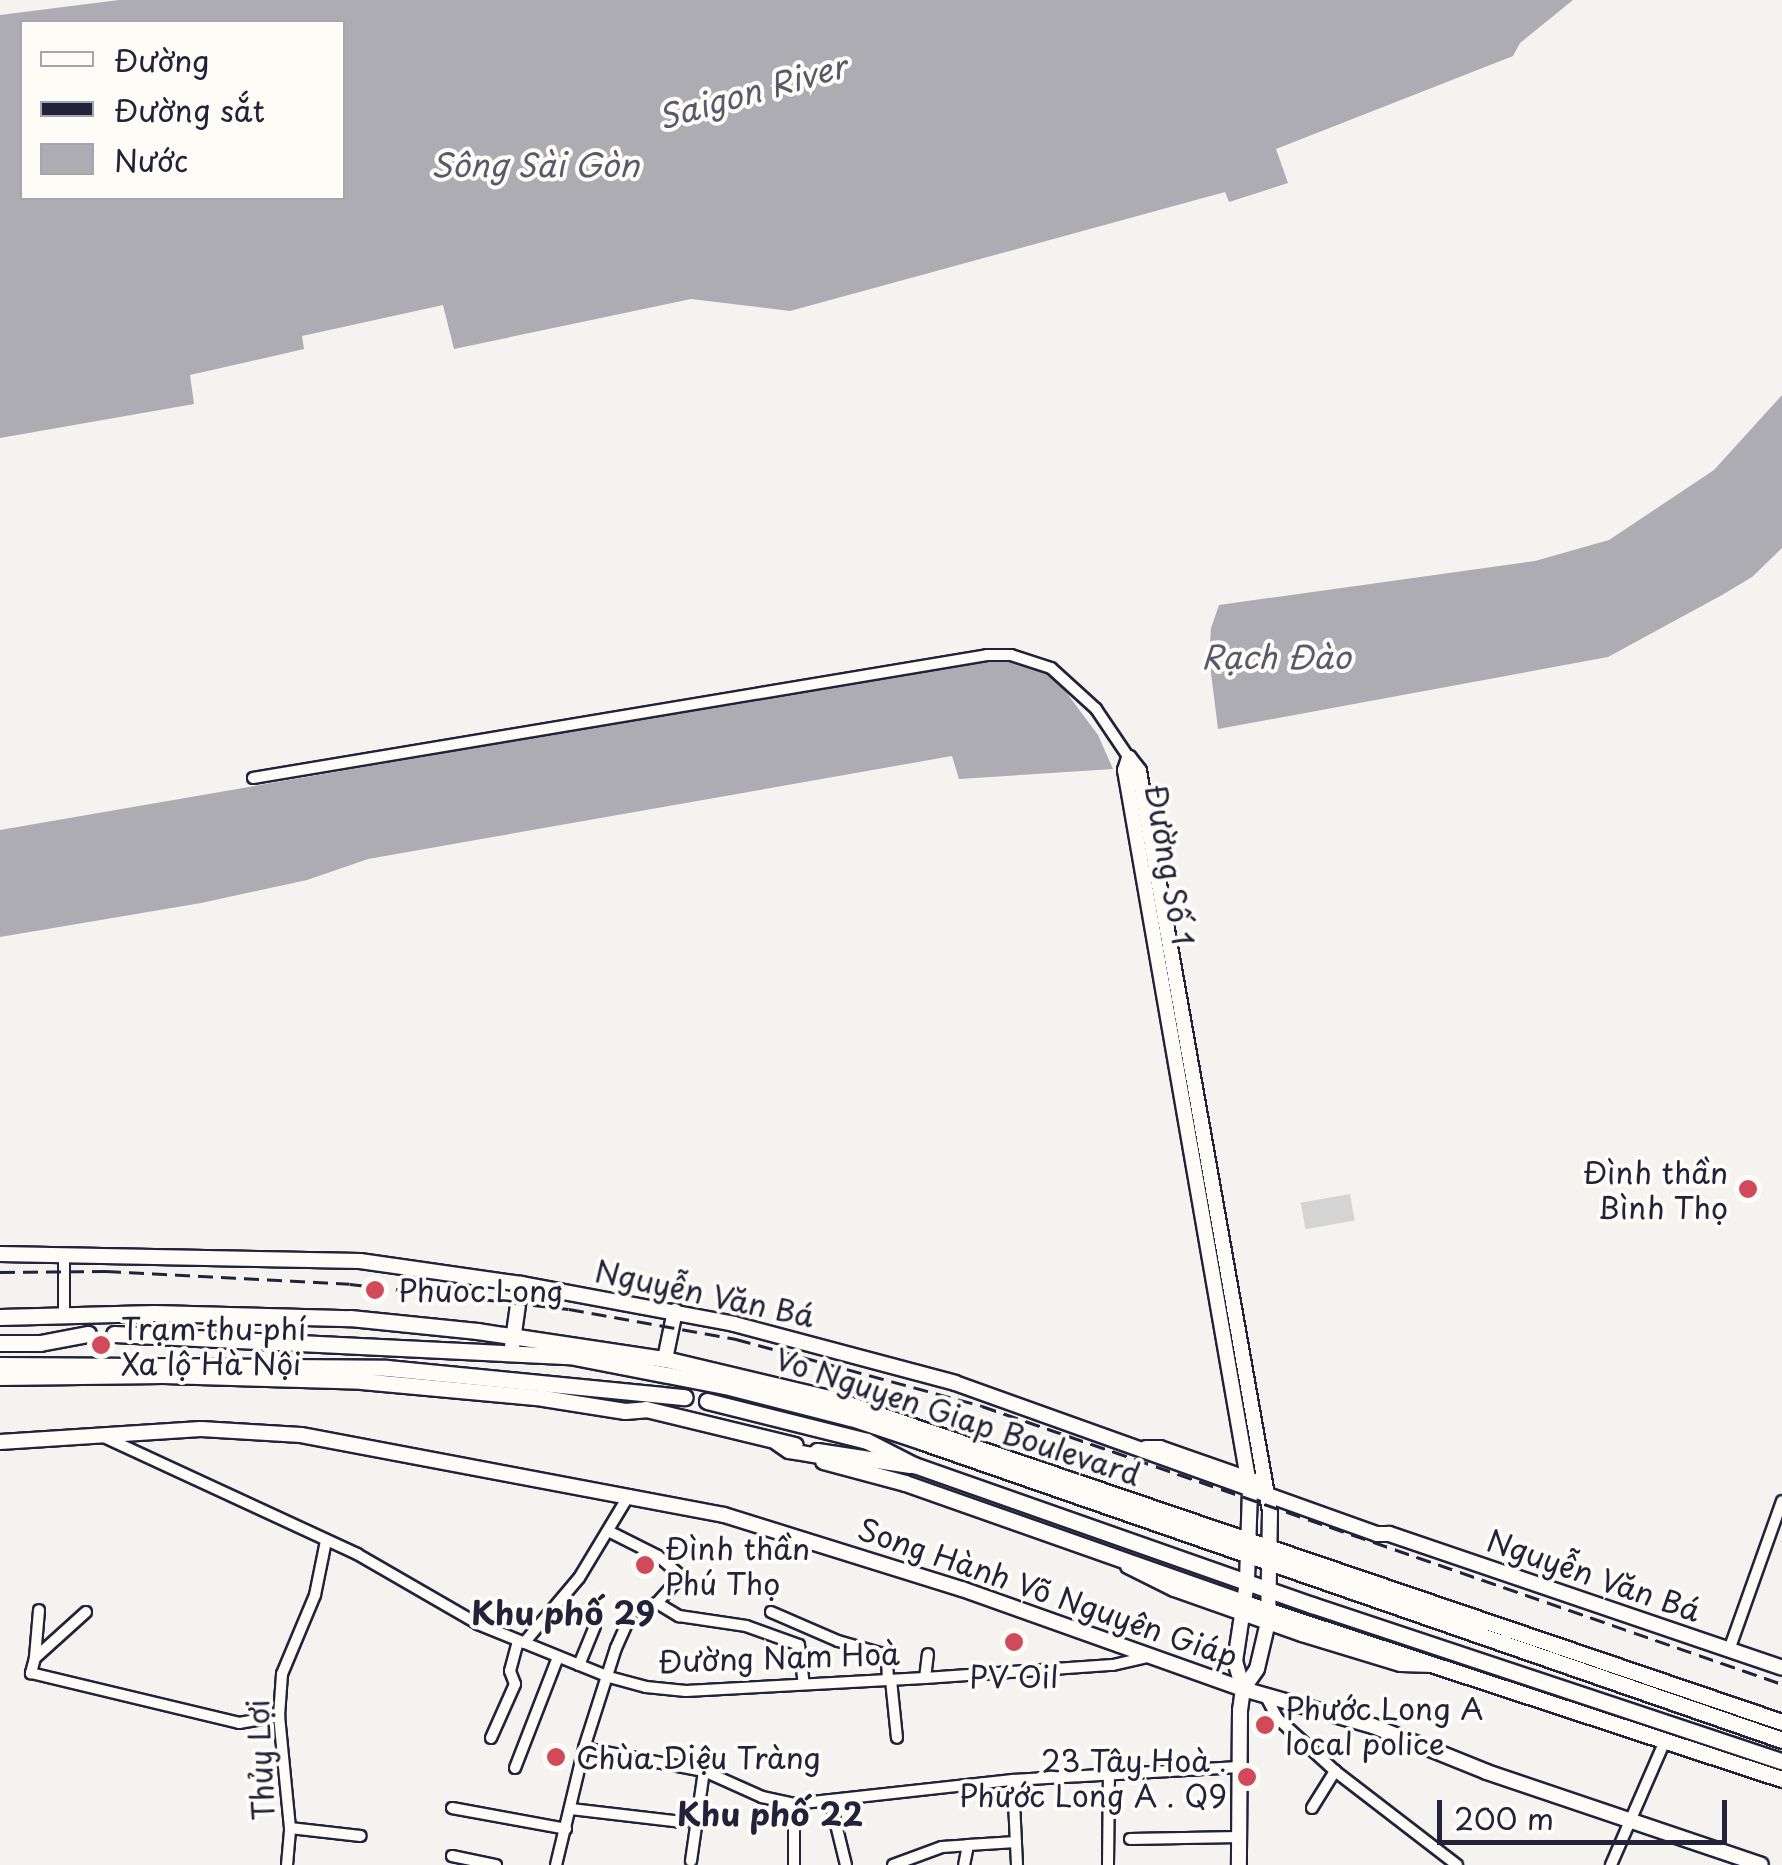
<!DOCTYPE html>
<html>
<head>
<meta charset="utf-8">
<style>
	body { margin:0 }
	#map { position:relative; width:1782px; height:1865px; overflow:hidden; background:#f4f3ef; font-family:"Playpen Sans",sans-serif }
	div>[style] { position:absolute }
	.green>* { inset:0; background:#d5d4d5; transform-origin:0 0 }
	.water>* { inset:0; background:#acacb2 }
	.roads { filter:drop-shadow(2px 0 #22223b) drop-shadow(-2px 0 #22223b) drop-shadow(0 2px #22223b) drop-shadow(0 -2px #22223b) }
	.minor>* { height:10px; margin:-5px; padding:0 5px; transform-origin:5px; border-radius:5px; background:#fdfcf7 }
	.major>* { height:14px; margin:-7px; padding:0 7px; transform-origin:7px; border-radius:7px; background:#fdfcf7 }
	.highway>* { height:15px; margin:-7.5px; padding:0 7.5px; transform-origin:7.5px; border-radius:7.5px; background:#fdfcf7 }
	.rail>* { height:2.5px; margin-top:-1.25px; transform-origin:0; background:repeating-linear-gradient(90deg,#22223b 0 15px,transparent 0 23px) }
	.dots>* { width:28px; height:28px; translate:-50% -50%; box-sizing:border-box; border:5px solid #fdfcf7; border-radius:50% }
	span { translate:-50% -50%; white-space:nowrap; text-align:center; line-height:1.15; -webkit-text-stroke:8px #fdfcf7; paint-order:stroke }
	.street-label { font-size:30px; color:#22223b }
	.poi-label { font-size:30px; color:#22223b }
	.right { translate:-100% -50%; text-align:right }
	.left { translate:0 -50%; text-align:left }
	.water-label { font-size:32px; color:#59596b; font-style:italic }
	.neighbourhood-label { font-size:32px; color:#22223b; font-weight:700 }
	.legend { position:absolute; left:20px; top:20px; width:325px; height:180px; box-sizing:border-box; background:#fdfcf7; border:2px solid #a5a5ac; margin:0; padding:12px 18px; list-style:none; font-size:30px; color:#22223b }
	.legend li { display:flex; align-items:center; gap:20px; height:50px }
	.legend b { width:50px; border:2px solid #a5a5ac }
	.scale { position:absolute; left:1437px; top:1800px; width:290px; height:45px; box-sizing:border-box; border:5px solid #22223b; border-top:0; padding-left:12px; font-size:30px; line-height:35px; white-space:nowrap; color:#22223b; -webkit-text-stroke:8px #fdfcf7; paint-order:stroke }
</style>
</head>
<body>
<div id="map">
	<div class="green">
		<div style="left:1350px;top:1194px;width:27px;height:50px;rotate:80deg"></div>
	</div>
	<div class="water">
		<div style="clip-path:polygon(evenodd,119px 0,1573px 0,1520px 43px,1513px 56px,1276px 149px,1288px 183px,1229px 202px,1225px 192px,790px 311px,691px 299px,454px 349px,443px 305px,302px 336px,304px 349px,190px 375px,194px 404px,0 438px,0 15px,119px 0,342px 22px,342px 198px,22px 198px,22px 22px,342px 22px)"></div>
		<div style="clip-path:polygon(1782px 395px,1782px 548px,1752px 577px,1722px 595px,1608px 657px,1218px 729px,1209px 657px,1211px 628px,1219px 605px,1535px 561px,1609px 540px,1714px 470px)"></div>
		<div style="clip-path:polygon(988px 659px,1016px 661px,1054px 676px,1098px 735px,1113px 769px,959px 779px,952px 756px,368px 859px,307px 880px,201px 903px,0 937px,0 830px)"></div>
	</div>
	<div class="roads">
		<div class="minor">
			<div style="left:253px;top:778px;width:744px;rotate:-9.51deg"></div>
			<div style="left:987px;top:655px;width:24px"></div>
			<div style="left:1011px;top:655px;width:42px;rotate:18deg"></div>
			<div style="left:1051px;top:668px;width:61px;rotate:42.3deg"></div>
			<div style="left:1096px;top:709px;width:59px;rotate:56deg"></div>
			<div style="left:64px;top:1254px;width:62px;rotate:90deg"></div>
			<div style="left:104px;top:1437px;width:279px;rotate:24.8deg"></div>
			<div style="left:357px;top:1554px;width:140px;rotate:30deg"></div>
			<div style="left:478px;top:1624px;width:141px;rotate:22deg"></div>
			<div style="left:609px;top:1677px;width:38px;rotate:15deg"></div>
			<div style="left:646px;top:1687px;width:40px;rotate:5.7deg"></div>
			<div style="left:686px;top:1691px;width:239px;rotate:-3.1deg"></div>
			<div style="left:925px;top:1678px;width:188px;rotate:-4deg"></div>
			<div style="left:1113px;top:1665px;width:37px;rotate:-13deg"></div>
			<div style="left:657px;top:1603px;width:26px;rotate:31deg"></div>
			<div style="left:679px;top:1616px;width:68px;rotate:8.5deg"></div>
			<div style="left:746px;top:1626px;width:56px;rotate:19.7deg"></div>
			<div style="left:799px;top:1645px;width:38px;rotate:83deg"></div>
			<div style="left:86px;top:1612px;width:69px;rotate:138deg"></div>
			<div style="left:35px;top:1658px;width:16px;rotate:105deg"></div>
			<div style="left:31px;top:1673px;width:214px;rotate:13.5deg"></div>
			<div style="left:239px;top:1723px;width:41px;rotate:-9.9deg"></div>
			<div style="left:771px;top:1612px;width:73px;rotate:23.4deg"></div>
			<div style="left:838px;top:1641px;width:51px;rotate:15.9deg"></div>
			<div style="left:887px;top:1655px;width:25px;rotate:88deg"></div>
			<div style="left:524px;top:1643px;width:85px;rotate:-49.8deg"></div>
			<div style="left:579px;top:1578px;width:97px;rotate:-58.9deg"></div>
			<div style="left:1729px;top:1650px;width:158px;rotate:-70.4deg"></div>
			<div style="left:35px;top:1657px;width:47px;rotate:-85.1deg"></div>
			<div style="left:579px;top:1665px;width:42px;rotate:-67.7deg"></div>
			<div style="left:925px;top:1678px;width:24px;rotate:-83deg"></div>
			<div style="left:891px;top:1680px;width:58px;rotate:84.1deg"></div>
			<div style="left:1265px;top:1695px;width:26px;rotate:62deg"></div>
			<div style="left:1277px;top:1718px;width:79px;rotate:42.4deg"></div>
			<div style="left:1335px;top:1771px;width:154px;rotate:37.6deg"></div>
			<div style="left:491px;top:1738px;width:59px;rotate:-66deg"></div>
			<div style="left:515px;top:1684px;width:14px;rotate:-111deg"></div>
			<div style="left:510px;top:1671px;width:31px;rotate:-75deg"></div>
			<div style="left:584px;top:1748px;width:122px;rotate:10.9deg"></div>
			<div style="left:704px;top:1771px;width:64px;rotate:24.1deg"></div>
			<div style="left:762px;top:1797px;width:33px;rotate:12deg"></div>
			<div style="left:794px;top:1804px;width:220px;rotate:-6.3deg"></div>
			<div style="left:1013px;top:1780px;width:226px;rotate:-3.3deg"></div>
			<div style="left:515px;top:1768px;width:119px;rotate:-68.8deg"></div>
			<div style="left:1013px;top:1780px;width:85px;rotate:87.3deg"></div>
			<div style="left:830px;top:1800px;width:67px;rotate:76.2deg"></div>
			<div style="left:794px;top:1804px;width:61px;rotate:90deg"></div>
			<div style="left:452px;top:1808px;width:116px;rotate:10.4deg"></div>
			<div style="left:1312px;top:1808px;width:44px;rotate:-58.1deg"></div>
			<div style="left:571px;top:1809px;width:112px;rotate:6.7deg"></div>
			<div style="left:290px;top:1828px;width:71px;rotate:6.4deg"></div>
			<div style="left:1130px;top:1839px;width:109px;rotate:-1.1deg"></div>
			<div style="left:968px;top:1845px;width:48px;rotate:-3.6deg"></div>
			<div style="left:452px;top:1856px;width:45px;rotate:11.6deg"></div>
			<div style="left:691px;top:1861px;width:91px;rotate:-81.8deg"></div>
			<div style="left:287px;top:1865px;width:37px;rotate:-85deg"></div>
			<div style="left:290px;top:1828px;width:113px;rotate:-95.6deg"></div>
			<div style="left:279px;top:1716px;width:42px;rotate:-85.9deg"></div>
			<div style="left:282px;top:1674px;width:86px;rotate:-67.3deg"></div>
			<div style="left:315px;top:1595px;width:55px;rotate:-78.5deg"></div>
			<div style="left:556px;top:1865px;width:120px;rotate:-76.5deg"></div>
			<div style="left:584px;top:1748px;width:105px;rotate:-72.3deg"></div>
			<div style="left:616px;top:1648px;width:39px;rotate:-66deg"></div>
			<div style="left:632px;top:1612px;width:27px;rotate:-20deg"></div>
			<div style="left:657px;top:1603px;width:36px;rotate:-48deg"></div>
			<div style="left:681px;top:1576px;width:30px;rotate:-139deg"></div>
			<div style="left:658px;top:1556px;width:54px;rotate:-153.4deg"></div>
			<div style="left:893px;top:1865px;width:52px;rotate:-20.2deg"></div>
			<div style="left:942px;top:1847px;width:26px;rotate:-4deg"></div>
			<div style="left:968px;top:1845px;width:20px;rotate:101deg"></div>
			<div style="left:1108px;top:1865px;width:93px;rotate:-89.4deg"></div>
			<div style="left:1611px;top:1865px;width:135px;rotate:-66.5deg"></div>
		</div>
		<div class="major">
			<div style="left:1129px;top:758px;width:16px;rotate:52deg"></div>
			<div style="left:1139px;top:771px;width:752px;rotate:79.97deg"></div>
			<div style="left:1270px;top:1512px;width:110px;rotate:91deg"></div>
			<div style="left:1268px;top:1622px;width:48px;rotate:103.2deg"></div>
			<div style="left:1257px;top:1669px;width:24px;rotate:125deg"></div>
			<div style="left:1243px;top:1689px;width:21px;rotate:98deg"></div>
			<div style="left:1240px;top:1710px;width:155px;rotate:90.4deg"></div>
			<div style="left:1129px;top:758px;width:13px;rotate:108deg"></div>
			<div style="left:1125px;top:770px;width:731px;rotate:80.15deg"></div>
			<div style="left:1250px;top:1490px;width:92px;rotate:91.9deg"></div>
			<div style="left:1247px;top:1582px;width:80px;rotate:98.6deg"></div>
			<div style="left:1235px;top:1661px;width:29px;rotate:74deg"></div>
			<div style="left:0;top:1254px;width:360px;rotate:1.1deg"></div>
			<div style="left:360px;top:1261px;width:163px;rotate:8.1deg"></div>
			<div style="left:521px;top:1284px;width:217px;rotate:10.6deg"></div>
			<div style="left:734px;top:1324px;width:229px;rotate:14.9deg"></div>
			<div style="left:955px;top:1383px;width:448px;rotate:19.7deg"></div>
			<div style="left:1377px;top:1534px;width:12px"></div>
			<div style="left:1389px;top:1534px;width:415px;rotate:18.8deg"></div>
			<div style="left:512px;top:1347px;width:64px;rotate:-81.9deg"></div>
			<div style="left:665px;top:1359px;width:49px;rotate:-78.2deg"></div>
			<div style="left:0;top:1442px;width:201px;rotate:-3.7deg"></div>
			<div style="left:201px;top:1429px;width:100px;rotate:3.4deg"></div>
			<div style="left:301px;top:1435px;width:430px;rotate:10.7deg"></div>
			<div style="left:724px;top:1515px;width:249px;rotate:17.3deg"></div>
			<div style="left:962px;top:1589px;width:298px;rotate:19.6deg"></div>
			<div style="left:1243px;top:1689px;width:135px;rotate:15.9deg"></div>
			<div style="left:1373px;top:1726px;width:123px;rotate:22deg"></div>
			<div style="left:1487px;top:1772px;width:289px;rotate:18.7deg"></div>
			<div style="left:777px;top:1443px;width:14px;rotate:34deg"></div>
			<div style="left:789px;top:1451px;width:43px;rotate:9.5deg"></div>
			<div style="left:1146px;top:1448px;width:14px"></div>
			<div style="left:1160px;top:1448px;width:100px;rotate:19.3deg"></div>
			<div style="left:1128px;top:1566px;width:51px;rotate:26.6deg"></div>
			<div style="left:1174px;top:1589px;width:136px;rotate:19.4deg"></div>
			<div style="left:1302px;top:1634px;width:103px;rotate:16.9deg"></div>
			<div style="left:1401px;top:1664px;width:32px;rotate:2deg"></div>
		</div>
		<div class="highway">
			<div style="left:0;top:1317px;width:154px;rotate:-1.5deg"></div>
			<div style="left:154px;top:1313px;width:196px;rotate:1.5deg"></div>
			<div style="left:350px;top:1318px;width:128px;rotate:5.8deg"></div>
			<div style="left:477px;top:1331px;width:190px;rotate:8.5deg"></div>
			<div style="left:665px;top:1359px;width:173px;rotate:13.4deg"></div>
			<div style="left:833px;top:1399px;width:1002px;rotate:18.8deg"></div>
			<div style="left:114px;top:1334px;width:456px;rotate:2.8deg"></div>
			<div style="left:569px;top:1356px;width:159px;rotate:10.9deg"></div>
			<div style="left:725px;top:1386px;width:130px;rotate:14.3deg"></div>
			<div style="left:851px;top:1418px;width:76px;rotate:18.4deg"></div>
			<div style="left:923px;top:1442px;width:909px;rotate:19.13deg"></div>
			<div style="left:0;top:1343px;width:40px"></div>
			<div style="left:40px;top:1343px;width:49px;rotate:-10.6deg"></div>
			<div style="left:0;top:1365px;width:387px;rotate:0.4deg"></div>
			<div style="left:387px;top:1368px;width:299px;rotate:5.6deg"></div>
			<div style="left:0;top:1377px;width:163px;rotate:-0.7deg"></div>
			<div style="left:163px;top:1375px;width:198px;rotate:1.7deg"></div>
			<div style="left:361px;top:1381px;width:183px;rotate:5.3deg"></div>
			<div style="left:543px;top:1398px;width:83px;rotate:9deg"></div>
			<div style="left:625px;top:1411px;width:21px;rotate:-5deg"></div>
			<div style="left:646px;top:1409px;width:153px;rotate:13.6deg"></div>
			<div style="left:707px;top:1401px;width:165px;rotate:14deg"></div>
			<div style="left:867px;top:1441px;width:53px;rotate:27.1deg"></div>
			<div style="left:914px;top:1465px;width:422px;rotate:19.4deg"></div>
			<div style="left:1312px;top:1605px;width:495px;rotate:18.4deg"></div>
			<div style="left:817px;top:1451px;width:94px;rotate:8.6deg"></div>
			<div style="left:823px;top:1461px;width:85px;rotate:15deg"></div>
			<div style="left:905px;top:1483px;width:361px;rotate:19.4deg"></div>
			<div style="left:1245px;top:1603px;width:565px;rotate:18.15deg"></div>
		</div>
	</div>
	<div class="rail">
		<div style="left:0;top:1272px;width:106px;rotate:-0.5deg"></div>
		<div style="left:106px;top:1271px;width:244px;rotate:3deg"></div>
		<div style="left:350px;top:1284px;width:220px;rotate:6.5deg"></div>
		<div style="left:569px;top:1309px;width:170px;rotate:10.2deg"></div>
		<div style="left:736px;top:1339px;width:255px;rotate:15.2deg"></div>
		<div style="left:982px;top:1406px;width:847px;rotate:19.16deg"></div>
	</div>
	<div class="dots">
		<div style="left:1748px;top:1189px;background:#d1495b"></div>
		<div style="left:375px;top:1290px;background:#d1495b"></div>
		<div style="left:101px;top:1345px;background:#d1495b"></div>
		<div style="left:645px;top:1565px;background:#d1495b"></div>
		<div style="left:1014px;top:1642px;background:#d1495b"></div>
		<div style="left:1265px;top:1725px;background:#d1495b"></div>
		<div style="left:556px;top:1757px;background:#d1495b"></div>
		<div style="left:1247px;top:1777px;background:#d1495b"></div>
	</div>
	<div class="street-label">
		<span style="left:1170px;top:865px;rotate:80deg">Đường Số 1</span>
		<span style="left:705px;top:1293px;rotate:12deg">Nguyễn Văn Bá</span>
		<span style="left:958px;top:1416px;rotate:18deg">Vo Nguyen Giap Boulevard</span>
		<span style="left:1594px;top:1575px;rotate:19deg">Nguyễn Văn Bá</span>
		<span style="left:1048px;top:1592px;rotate:19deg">Song Hành Võ Nguyên Giáp</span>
		<span style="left:779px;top:1657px;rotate:-2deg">Đường Nam Hoà</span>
		<span style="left:260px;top:1760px;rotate:-93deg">Thủy Lợi</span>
	</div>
	<div class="poi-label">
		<span class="right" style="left:1728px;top:1189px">Đình thần<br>Bình Thọ</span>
		<span class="left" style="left:398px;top:1290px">Phuoc Long</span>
		<span class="left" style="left:121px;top:1345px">Trạm thu phí<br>Xa lộ Hà Nội</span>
		<span class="left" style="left:665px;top:1565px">Đình thần<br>Phú Thọ</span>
		<span style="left:1014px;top:1676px">PV Oil</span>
		<span class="left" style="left:1285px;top:1725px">Phước Long A<br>local police</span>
		<span class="left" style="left:576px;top:1757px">Chùa Diệu Tràng</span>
		<span class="right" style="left:1227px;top:1777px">23 Tây Hoà .<br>Phước Long A . Q9</span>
	</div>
	<div class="water-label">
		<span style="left:752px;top:91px;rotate:-16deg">Saigon River</span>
		<span style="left:535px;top:164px">Sông Sài Gòn</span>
		<span style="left:1276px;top:656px">Rạch Đào</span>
	</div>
	<div class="neighbourhood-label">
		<span style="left:563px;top:1612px">Khu phố 29</span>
		<span style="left:770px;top:1813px">Khu phố 22</span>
	</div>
	<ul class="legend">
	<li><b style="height:12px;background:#fdfcf7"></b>Đường</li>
	<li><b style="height:12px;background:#22223b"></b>Đường sắt</li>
	<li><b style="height:28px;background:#acacb2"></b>Nước</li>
	</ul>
	<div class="scale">200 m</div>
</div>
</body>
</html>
